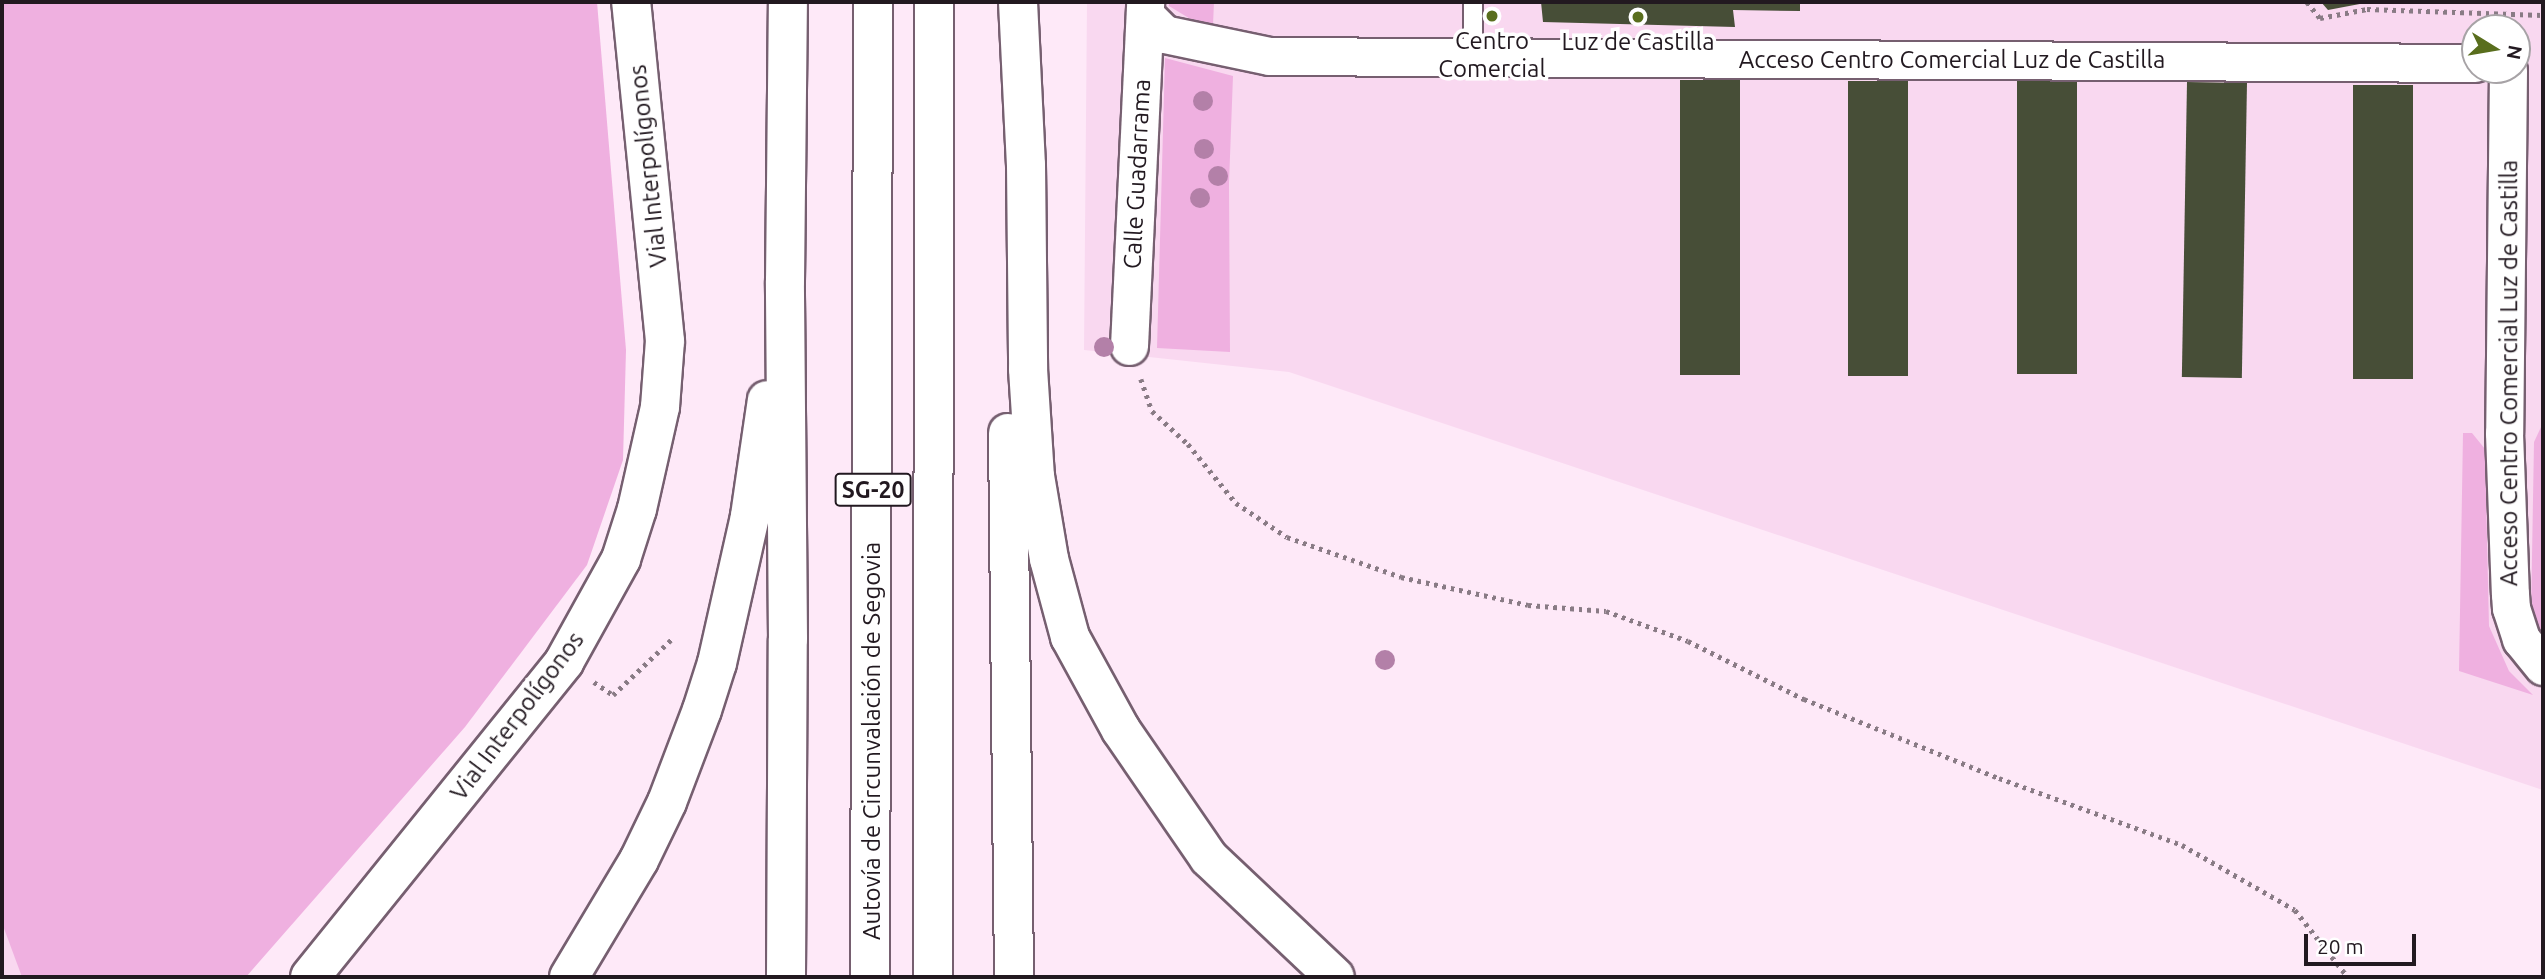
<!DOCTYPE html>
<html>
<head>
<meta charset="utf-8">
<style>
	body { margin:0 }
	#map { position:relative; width:2545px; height:979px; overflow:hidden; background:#fee9f8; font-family:Ubuntu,sans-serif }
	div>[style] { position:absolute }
	.built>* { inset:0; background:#f9d8f0 }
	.green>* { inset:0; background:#efb0e0 }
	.building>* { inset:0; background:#474e37; transform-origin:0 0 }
	.path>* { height:4.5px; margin-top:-2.25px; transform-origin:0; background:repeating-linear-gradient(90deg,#897b85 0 3.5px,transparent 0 8.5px) }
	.roads { filter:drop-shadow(2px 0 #765f70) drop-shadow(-2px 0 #765f70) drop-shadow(0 2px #765f70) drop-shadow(0 -2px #765f70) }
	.lane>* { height:18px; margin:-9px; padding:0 9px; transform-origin:9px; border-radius:9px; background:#fff }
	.street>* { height:37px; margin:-18.5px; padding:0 18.5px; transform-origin:18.5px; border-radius:18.5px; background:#fff }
	.secondary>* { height:38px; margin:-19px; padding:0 19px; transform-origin:19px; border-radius:19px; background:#fff }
	.highway>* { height:38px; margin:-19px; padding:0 19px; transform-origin:19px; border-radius:19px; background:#fff }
	.trees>* { width:20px; height:20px; margin:-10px; border-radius:50%; background:#b380a8 }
	.dots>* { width:19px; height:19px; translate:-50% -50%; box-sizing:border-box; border:4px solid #fff; border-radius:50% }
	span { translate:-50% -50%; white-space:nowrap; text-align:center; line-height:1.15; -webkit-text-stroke:7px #fff; paint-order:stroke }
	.shield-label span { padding:2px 5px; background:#fff; border:2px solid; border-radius:5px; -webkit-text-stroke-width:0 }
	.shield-label { font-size:23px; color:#221920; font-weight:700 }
	.poi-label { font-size:24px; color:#221920 }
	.street-label { font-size:24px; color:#221920 }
	.frame { position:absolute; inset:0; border:4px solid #221920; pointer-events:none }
	.north { position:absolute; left:2461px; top:14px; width:70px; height:70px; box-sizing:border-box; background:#fff; border:2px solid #a7a3a6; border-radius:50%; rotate:101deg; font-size:19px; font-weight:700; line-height:28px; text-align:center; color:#221920 }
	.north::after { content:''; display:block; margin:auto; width:24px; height:32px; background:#596e1d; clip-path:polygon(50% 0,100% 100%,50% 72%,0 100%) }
	.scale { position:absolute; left:2304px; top:934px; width:112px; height:32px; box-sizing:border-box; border:4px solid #221920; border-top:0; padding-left:9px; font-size:21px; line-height:24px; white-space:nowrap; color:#221920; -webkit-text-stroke:5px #fff; paint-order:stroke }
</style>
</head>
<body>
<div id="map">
	<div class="built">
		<div style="clip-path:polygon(evenodd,1087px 2px,2543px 2px,2543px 790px,1289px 372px,1084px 350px,1087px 2px,2475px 28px,2517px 28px,2517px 70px,2475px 70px,2475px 28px)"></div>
		<div style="clip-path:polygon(2px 881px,44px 977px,2px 977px)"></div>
	</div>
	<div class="green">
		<div style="clip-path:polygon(2px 2px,597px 2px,626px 350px,623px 460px,587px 565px,465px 727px,246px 977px,22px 977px,2px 923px)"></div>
		<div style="clip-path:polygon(1169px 2px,1214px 2px,1213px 25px,1192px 20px,1169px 6px)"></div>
		<div style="clip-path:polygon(1165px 58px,1233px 76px,1229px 183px,1230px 352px,1157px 348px)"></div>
		<div style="clip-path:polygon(2543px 423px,2543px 635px,2531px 615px,2534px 442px)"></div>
		<div style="clip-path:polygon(2463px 433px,2472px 433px,2485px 449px,2489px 626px,2509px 671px,2533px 695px,2459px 671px)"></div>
	</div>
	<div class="building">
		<div style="clip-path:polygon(1541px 2px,1800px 2px,1800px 11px,1733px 10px,1735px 27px,1543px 22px)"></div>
		<div style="clip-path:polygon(2321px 2px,2365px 2px,2365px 3px,2328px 10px)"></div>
		<div style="left:1680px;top:80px;width:60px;height:295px"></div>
		<div style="left:2017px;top:80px;width:60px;height:294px"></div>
		<div style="left:1848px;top:81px;width:60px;height:295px"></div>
		<div style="left:2187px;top:82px;width:60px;height:295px;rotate:1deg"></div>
		<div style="left:2353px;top:85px;width:60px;height:294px"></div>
	</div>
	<div class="path">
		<div style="left:2307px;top:2px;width:21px;rotate:51deg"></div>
		<div style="left:2320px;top:18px;width:48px;rotate:-10.8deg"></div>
		<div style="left:2367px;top:9px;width:176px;rotate:2deg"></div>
		<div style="left:1141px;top:379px;width:34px;rotate:71deg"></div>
		<div style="left:1152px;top:411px;width:49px;rotate:42.5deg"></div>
		<div style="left:1188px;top:444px;width:76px;rotate:50.9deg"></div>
		<div style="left:1236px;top:503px;width:61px;rotate:33.7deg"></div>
		<div style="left:1287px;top:537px;width:121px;rotate:19.3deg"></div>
		<div style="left:1401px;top:577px;width:130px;rotate:12.4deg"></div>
		<div style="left:1528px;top:605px;width:78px;rotate:4.4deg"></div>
		<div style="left:1606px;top:611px;width:87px;rotate:20.1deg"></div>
		<div style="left:1688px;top:641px;width:130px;rotate:26.6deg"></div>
		<div style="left:1804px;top:699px;width:210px;rotate:22.1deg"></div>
		<div style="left:1999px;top:778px;width:195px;rotate:20.1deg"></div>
		<div style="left:2182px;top:845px;width:130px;rotate:29.9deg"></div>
		<div style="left:2295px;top:910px;width:85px;rotate:51.7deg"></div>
		<div style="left:594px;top:682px;width:23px;rotate:34deg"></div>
		<div style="left:613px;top:695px;width:84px;rotate:-43.6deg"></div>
	</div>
	<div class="roads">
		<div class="lane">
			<div style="left:1473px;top:2px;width:56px;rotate:90deg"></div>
		</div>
		<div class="street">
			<div style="left:1145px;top:15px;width:27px;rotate:45deg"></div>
			<div style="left:1164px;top:34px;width:107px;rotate:11.8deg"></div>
			<div style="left:1269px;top:56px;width:1206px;rotate:0.33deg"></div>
			<div style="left:2508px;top:70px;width:363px;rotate:90.6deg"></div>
			<div style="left:2504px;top:433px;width:161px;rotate:87.9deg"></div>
			<div style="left:2510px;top:594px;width:14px;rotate:86deg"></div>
			<div style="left:2511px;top:608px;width:33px;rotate:72deg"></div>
			<div style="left:2521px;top:639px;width:35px;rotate:51deg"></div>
			<div style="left:1129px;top:346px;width:344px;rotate:-87.3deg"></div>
		</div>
		<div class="secondary">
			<div style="left:310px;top:977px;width:405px;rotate:-51.1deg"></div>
			<div style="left:564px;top:662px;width:118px;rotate:-61deg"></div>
			<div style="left:621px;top:559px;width:52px;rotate:-72.3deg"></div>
			<div style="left:637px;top:509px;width:105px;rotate:-77.3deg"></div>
			<div style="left:660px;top:407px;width:66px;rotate:-85.7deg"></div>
			<div style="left:665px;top:341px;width:341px;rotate:-95.7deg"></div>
		</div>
		<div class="highway">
			<div style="left:1018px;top:2px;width:163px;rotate:87.2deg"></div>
			<div style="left:1026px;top:165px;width:204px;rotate:89.4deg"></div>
			<div style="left:1028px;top:369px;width:107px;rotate:86.3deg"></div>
			<div style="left:1035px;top:476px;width:84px;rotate:80.4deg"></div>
			<div style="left:1049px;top:559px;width:81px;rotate:74.9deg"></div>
			<div style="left:1070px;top:637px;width:106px;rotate:61.3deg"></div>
			<div style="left:1121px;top:730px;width:155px;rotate:55.5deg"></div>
			<div style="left:1209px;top:858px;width:173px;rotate:43.4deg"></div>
			<div style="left:1008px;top:433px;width:544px;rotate:89.37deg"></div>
			<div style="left:569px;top:977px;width:136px;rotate:-59.1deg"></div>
			<div style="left:639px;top:860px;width:64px;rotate:-64.2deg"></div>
			<div style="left:667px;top:802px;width:98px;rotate:-69.2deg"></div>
			<div style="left:702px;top:710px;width:49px;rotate:-72.3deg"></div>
			<div style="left:717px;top:663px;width:151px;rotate:-77.3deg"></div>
			<div style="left:750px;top:516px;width:117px;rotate:-81.7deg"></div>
			<div style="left:786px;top:977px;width:338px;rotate:-89.7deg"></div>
			<div style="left:788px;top:639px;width:358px;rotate:-90.5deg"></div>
			<div style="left:785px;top:281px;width:279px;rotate:-89.4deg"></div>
			<div style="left:870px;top:977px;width:975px;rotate:-89.82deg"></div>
			<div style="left:933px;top:977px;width:975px;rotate:-89.94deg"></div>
		</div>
	</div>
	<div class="trees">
		<div style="left:1203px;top:101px"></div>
		<div style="left:1204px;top:149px"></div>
		<div style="left:1218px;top:176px"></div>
		<div style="left:1200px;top:198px"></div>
		<div style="left:1104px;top:347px"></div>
		<div style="left:1385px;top:660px"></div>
	</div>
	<div class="dots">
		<div style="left:1492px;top:16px;background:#596e1d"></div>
		<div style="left:1638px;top:17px;background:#596e1d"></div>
	</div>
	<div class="shield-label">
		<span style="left:873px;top:490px">SG-20</span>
	</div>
	<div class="poi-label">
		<span style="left:1492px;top:55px">Centro<br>Comercial</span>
		<span style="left:1638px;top:42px">Luz de Castilla</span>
	</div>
	<div class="street-label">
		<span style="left:1952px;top:60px">Acceso Centro Comercial Luz de Castilla</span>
		<span style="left:648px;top:166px;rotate:-96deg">Vial Interpolígonos</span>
		<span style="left:1137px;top:174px;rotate:-87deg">Calle Guadarrama</span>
		<span style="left:2509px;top:373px;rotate:-90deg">Acceso Centro Comercial Luz de Castilla</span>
		<span style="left:517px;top:716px;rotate:-53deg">Vial Interpolígonos</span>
		<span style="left:872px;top:741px;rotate:-90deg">Autovía de Circunvalación de Segovia</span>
	</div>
	<div class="frame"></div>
	<div class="north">N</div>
	<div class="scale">20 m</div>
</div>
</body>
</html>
